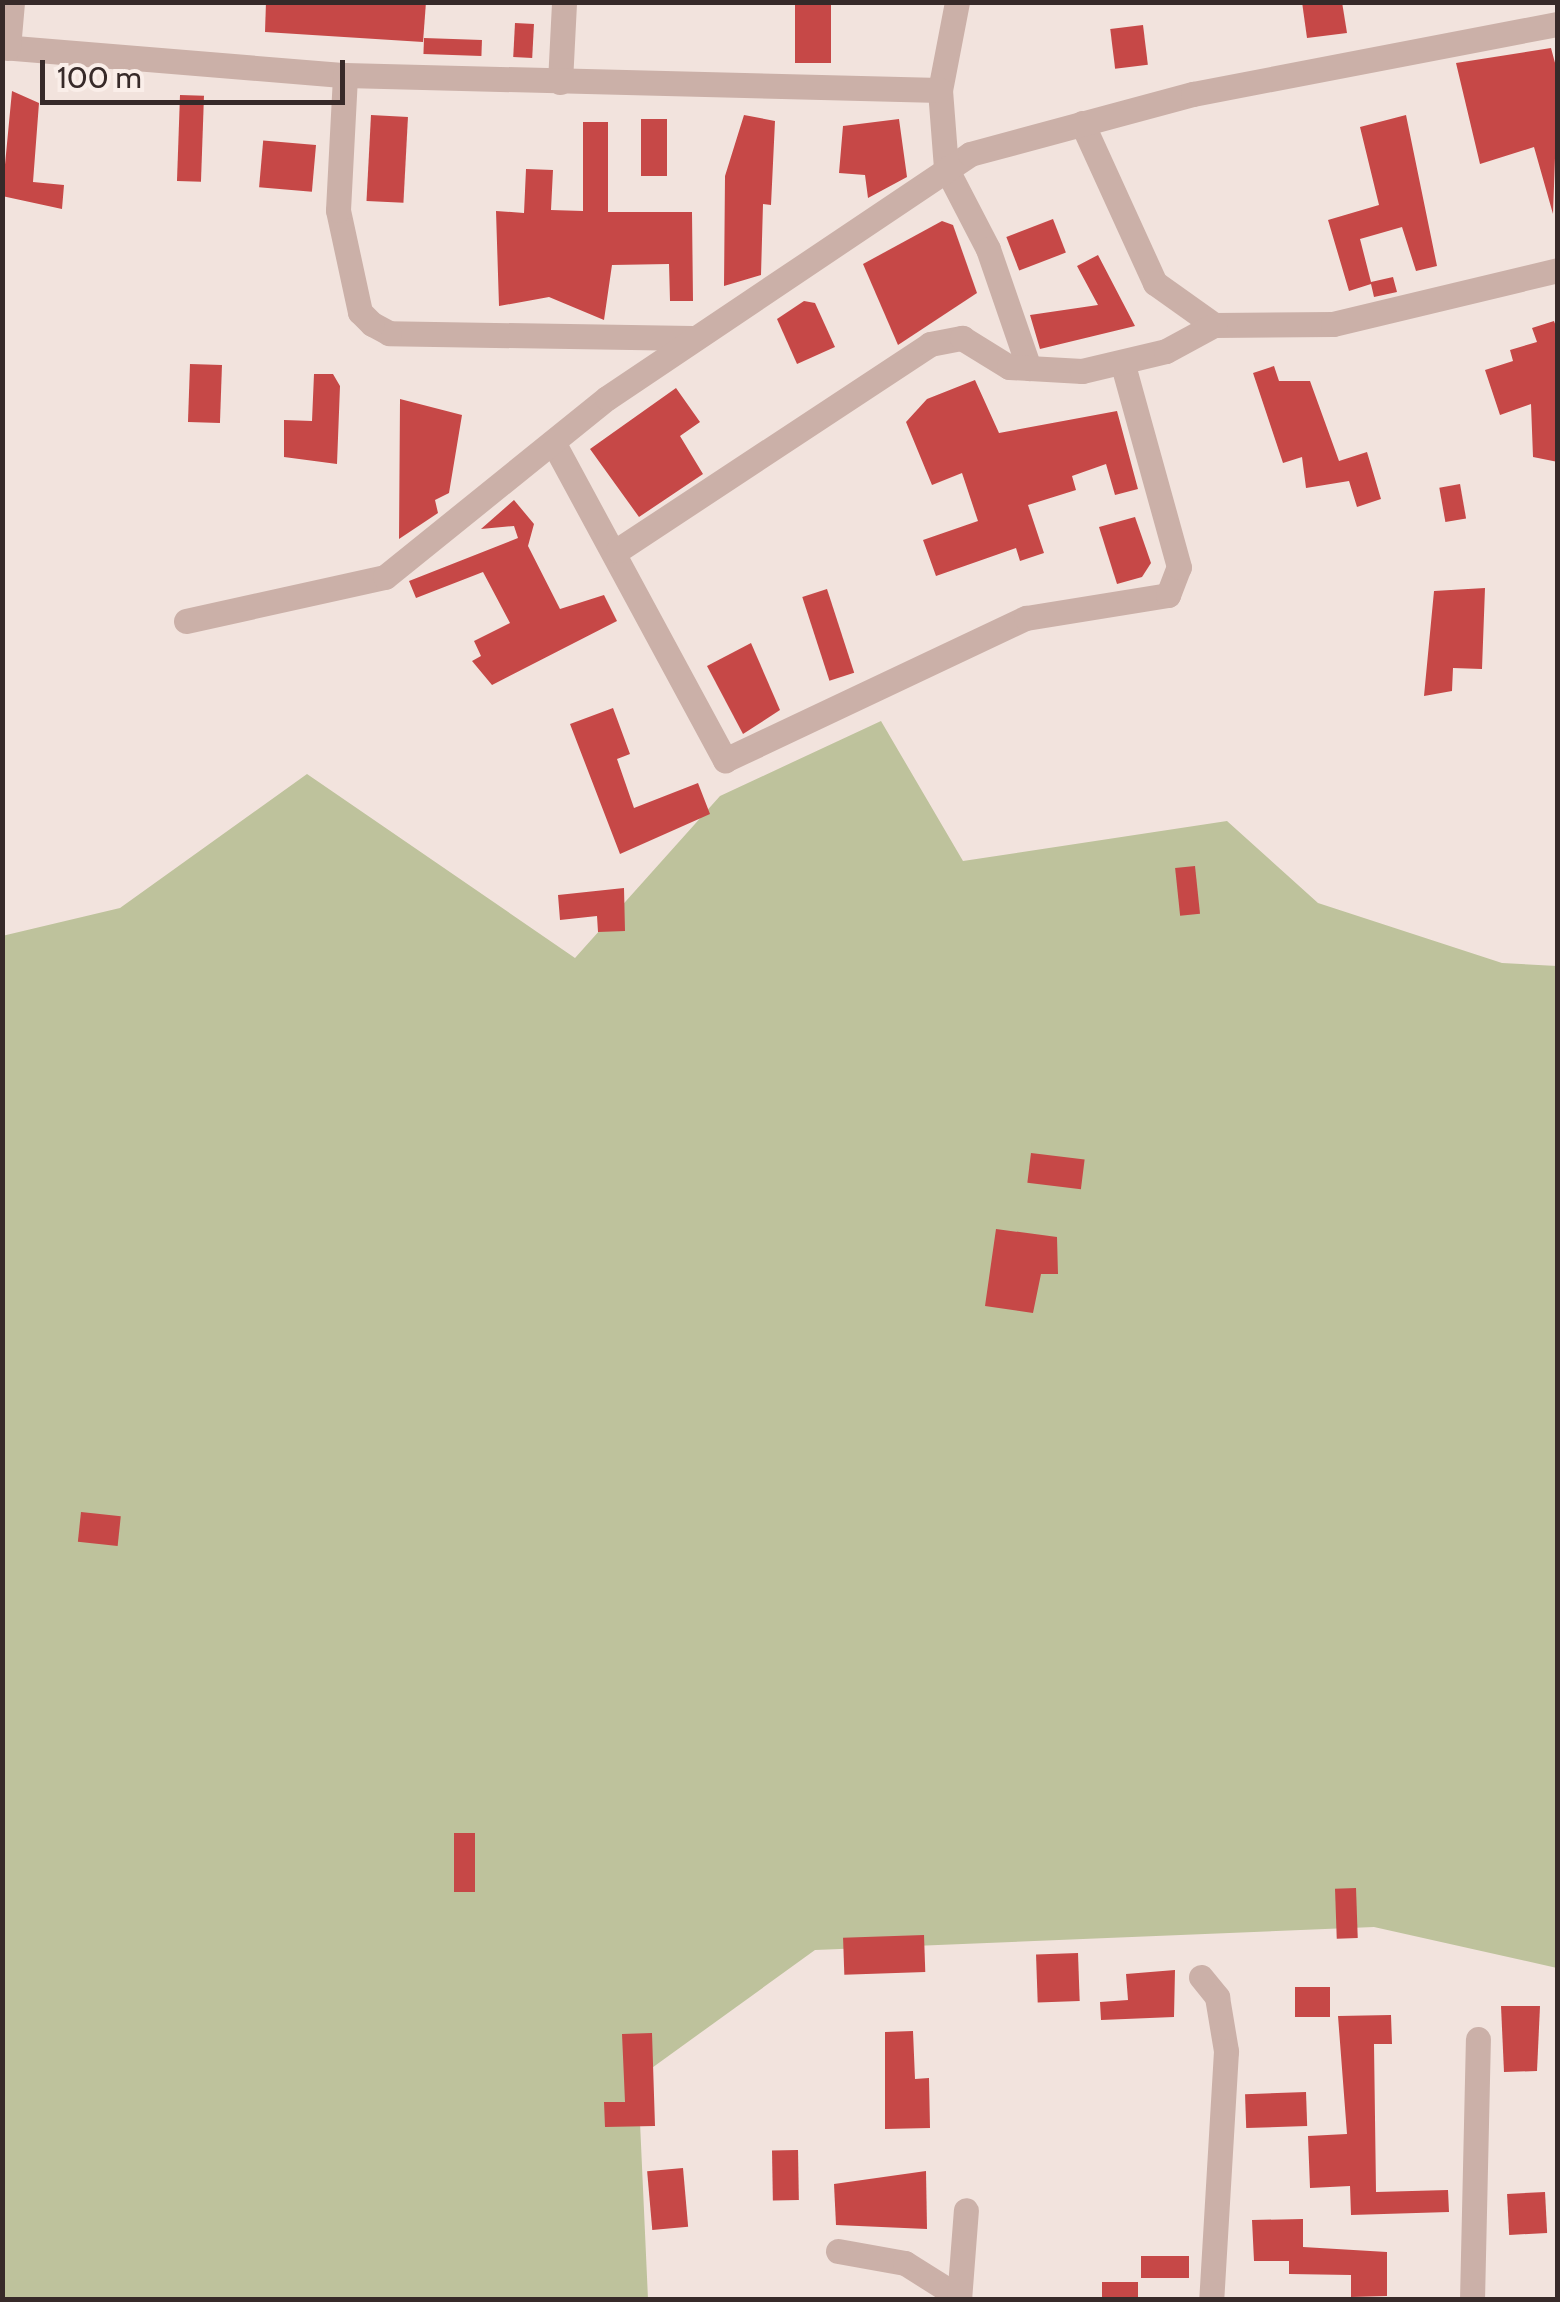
<!DOCTYPE html>
<html>
<head>
<meta charset="utf-8">
<style>
	body { margin:0 }
	#map { position:relative; width:1560px; height:2302px; overflow:hidden; background:#f2e3dd; font-family:Cabin,sans-serif }
	div>[style] { position:absolute }
	.green>* { inset:0; background:#bec29c }
	.building>* { inset:0; background:#c64847; transform-origin:0 0 }
	.minor>* { height:25px; margin:-12.5px; padding:0 12.5px; transform-origin:12.5px; border-radius:12.5px; background:#cbb0a8 }
	span { translate:-50% -50%; white-space:nowrap; text-align:center; line-height:1.15; -webkit-text-stroke:10px #faeee9; paint-order:stroke }
	.frame { position:absolute; inset:0; border:5px solid #372a29; pointer-events:none }
	.scale { position:absolute; left:40px; top:60px; width:305px; height:45px; box-sizing:border-box; border:5px solid #372a29; border-top:0; padding-left:12px; font-size:30px; line-height:35px; white-space:nowrap; color:#372a29; -webkit-text-stroke:8px #faeee9; paint-order:stroke }
</style>
</head>
<body>
<div id="map">
	<div class="green">
		<div style="clip-path:polygon(881px 721px,963px 861px,1227px 821px,1318px 903px,1502px 963px,1557px 966px,1557px 1968px,1374px 1927px,815px 1950px,638px 2078px,648px 2299px,3px 2299px,2px 936px,120px 908px,307px 774px,575px 958px,720px 796px)"></div>
	</div>
	<div class="building">
		<div style="clip-path:polygon(266px 2px,426px 2px,423px 42px,265px 32px)"></div>
		<div style="left:795px;top:2px;width:36px;height:61px"></div>
		<div style="clip-path:polygon(1302px 2px,1342px 2px,1347px 33px,1307px 38px)"></div>
		<div style="left:515px;top:23px;width:19px;height:34px;rotate:3deg"></div>
		<div style="left:1143px;top:25px;width:40px;height:33px;rotate:83deg"></div>
		<div style="left:424px;top:38px;width:58px;height:16px;rotate:2deg"></div>
		<div style="clip-path:polygon(1551px 48px,1558px 74px,1553px 214px,1534px 147px,1480px 164px,1456px 63px)"></div>
		<div style="clip-path:polygon(12px 91px,39px 103px,33px 182px,64px 185px,62px 209px,2px 196px)"></div>
		<div style="left:180px;top:95px;width:24px;height:86px;rotate:2deg"></div>
		<div style="left:371px;top:115px;width:37px;height:86px;rotate:3deg"></div>
		<div style="clip-path:polygon(744px 115px,775px 121px,771px 205px,763px 204px,761px 275px,724px 286px,725px 176px)"></div>
		<div style="clip-path:polygon(1406px 115px,1437px 266px,1416px 271px,1402px 227px,1360px 239px,1371px 282px,1393px 277px,1397px 292px,1374px 297px,1371px 284px,1349px 291px,1328px 220px,1379px 205px,1360px 127px)"></div>
		<div style="left:641px;top:119px;width:26px;height:57px"></div>
		<div style="clip-path:polygon(899px 119px,907px 177px,868px 198px,865px 175px,839px 173px,843px 126px)"></div>
		<div style="clip-path:polygon(583px 122px,608px 122px,608px 212px,692px 212px,693px 301px,670px 301px,669px 264px,612px 265px,604px 320px,549px 297px,499px 306px,496px 211px,524px 213px,526px 169px,553px 170px,551px 210px,583px 211px)"></div>
		<div style="left:316px;top:145px;width:47px;height:53px;rotate:95deg"></div>
		<div style="left:1053px;top:219px;width:36px;height:50px;rotate:69deg"></div>
		<div style="clip-path:polygon(942px 221px,953px 225px,977px 293px,898px 345px,863px 264px)"></div>
		<div style="clip-path:polygon(1098px 255px,1135px 326px,1040px 349px,1030px 315px,1098px 305px,1077px 266px)"></div>
		<div style="clip-path:polygon(804px 301px,815px 303px,835px 347px,797px 364px,777px 319px)"></div>
		<div style="clip-path:polygon(1554px 321px,1558px 332px,1558px 462px,1533px 457px,1531px 404px,1500px 415px,1485px 370px,1513px 361px,1510px 350px,1537px 342px,1532px 328px)"></div>
		<div style="left:190px;top:364px;width:32px;height:58px;rotate:2deg"></div>
		<div style="clip-path:polygon(1274px 366px,1279px 381px,1310px 381px,1339px 461px,1367px 452px,1381px 499px,1357px 507px,1349px 481px,1306px 488px,1302px 457px,1283px 463px,1253px 373px)"></div>
		<div style="clip-path:polygon(314px 374px,333px 374px,340px 386px,337px 464px,284px 457px,284px 420px,312px 421px)"></div>
		<div style="clip-path:polygon(975px 380px,999px 433px,1117px 411px,1138px 489px,1115px 495px,1106px 464px,1072px 476px,1076px 490px,1028px 505px,1044px 553px,1020px 561px,1016px 548px,936px 576px,923px 540px,978px 521px,962px 473px,932px 485px,906px 422px,927px 399px)"></div>
		<div style="clip-path:polygon(676px 388px,700px 422px,680px 436px,703px 474px,639px 517px,590px 449px)"></div>
		<div style="clip-path:polygon(400px 399px,462px 415px,449px 493px,435px 500px,438px 513px,399px 539px)"></div>
		<div style="left:1460px;top:484px;width:35px;height:21px;rotate:80deg"></div>
		<div style="clip-path:polygon(514px 500px,534px 524px,528px 546px,560px 609px,604px 595px,617px 621px,492px 685px,472px 661px,481px 656px,474px 641px,510px 623px,483px 572px,416px 598px,409px 581px,518px 538px,514px 526px,481px 529px)"></div>
		<div style="clip-path:polygon(1135px 517px,1151px 563px,1142px 577px,1117px 584px,1099px 527px)"></div>
		<div style="clip-path:polygon(1485px 588px,1482px 669px,1453px 668px,1452px 691px,1424px 696px,1434px 591px)"></div>
		<div style="left:827px;top:589px;width:88px;height:26px;rotate:72deg"></div>
		<div style="clip-path:polygon(751px 643px,780px 710px,743px 734px,707px 666px)"></div>
		<div style="clip-path:polygon(613px 708px,630px 754px,617px 759px,634px 808px,698px 783px,710px 814px,620px 854px,570px 724px)"></div>
		<div style="left:1195px;top:866px;width:48px;height:20px;rotate:84deg"></div>
		<div style="clip-path:polygon(624px 888px,625px 931px,598px 932px,597px 916px,560px 920px,558px 895px)"></div>
		<div style="left:1031px;top:1153px;width:54px;height:30px;rotate:7deg"></div>
		<div style="clip-path:polygon(996px 1229px,1057px 1237px,1058px 1274px,1041px 1274px,1033px 1313px,985px 1306px)"></div>
		<div style="left:81px;top:1512px;width:40px;height:30px;rotate:6deg"></div>
		<div style="left:454px;top:1833px;width:21px;height:59px"></div>
		<div style="left:1356px;top:1888px;width:50px;height:21px;rotate:88deg"></div>
		<div style="left:924px;top:1935px;width:37px;height:81px;rotate:88deg"></div>
		<div style="left:1078px;top:1953px;width:48px;height:42px;rotate:88deg"></div>
		<div style="clip-path:polygon(1175px 1970px,1174px 2017px,1101px 2020px,1100px 2002px,1128px 2000px,1126px 1974px)"></div>
		<div style="left:1330px;top:1987px;width:30px;height:35px;rotate:90deg"></div>
		<div style="clip-path:polygon(1501px 2006px,1540px 2006px,1537px 2071px,1504px 2072px)"></div>
		<div style="clip-path:polygon(1391px 2015px,1392px 2044px,1374px 2044px,1376px 2192px,1448px 2190px,1449px 2212px,1351px 2215px,1350px 2186px,1310px 2188px,1308px 2136px,1347px 2134px,1338px 2016px)"></div>
		<div style="clip-path:polygon(913px 2031px,915px 2079px,929px 2078px,930px 2128px,885px 2129px,885px 2032px)"></div>
		<div style="clip-path:polygon(652px 2033px,655px 2126px,605px 2127px,604px 2102px,625px 2102px,622px 2034px)"></div>
		<div style="left:1306px;top:2092px;width:34px;height:61px;rotate:88deg"></div>
		<div style="left:798px;top:2150px;width:50px;height:26px;rotate:89deg"></div>
		<div style="left:683px;top:2168px;width:59px;height:36px;rotate:85deg"></div>
		<div style="clip-path:polygon(926px 2171px,927px 2229px,836px 2225px,834px 2184px)"></div>
		<div style="left:1545px;top:2192px;width:41px;height:38px;rotate:87deg"></div>
		<div style="clip-path:polygon(1303px 2219px,1303px 2247px,1387px 2252px,1387px 2296px,1351px 2297px,1351px 2275px,1289px 2274px,1289px 2261px,1254px 2261px,1252px 2220px)"></div>
		<div style="left:1141px;top:2256px;width:48px;height:22px"></div>
		<div style="left:1102px;top:2282px;width:36px;height:18px"></div>
	</div>
	<div class="minor">
		<div style="left:957px;top:2px;width:90px;rotate:100.9deg"></div>
		<div style="left:940px;top:90px;width:78px;rotate:85.6deg"></div>
		<div style="left:946px;top:168px;width:91px;rotate:62.6deg"></div>
		<div style="left:988px;top:249px;width:126px;rotate:71deg"></div>
		<div style="left:2px;top:47px;width:344px;rotate:4.7deg"></div>
		<div style="left:8px;top:48px;width:46px;rotate:-85deg"></div>
		<div style="left:560px;top:82px;width:80px;rotate:-87.1deg"></div>
		<div style="left:1082px;top:123px;width:176px;rotate:65.5deg"></div>
		<div style="left:1155px;top:283px;width:72px;rotate:35.4deg"></div>
		<div style="left:1214px;top:325px;width:119px;rotate:-0.5deg"></div>
		<div style="left:1333px;top:324px;width:231px;rotate:-13.5deg"></div>
		<div style="left:692px;top:338px;width:303px;rotate:-179.1deg"></div>
		<div style="left:389px;top:333px;width:19px;rotate:-152deg"></div>
		<div style="left:372px;top:324px;width:17px;rotate:-135deg"></div>
		<div style="left:360px;top:312px;width:104px;rotate:-102.2deg"></div>
		<div style="left:338px;top:210px;width:135px;rotate:-87deg"></div>
		<div style="left:345px;top:75px;width:595px;rotate:1.44deg"></div>
		<div style="left:553px;top:442px;width:362px;rotate:61.6deg"></div>
		<div style="left:725px;top:760px;width:333px;rotate:-25.3deg"></div>
		<div style="left:1026px;top:618px;width:144px;rotate:-9.2deg"></div>
		<div style="left:1168px;top:595px;width:30px;rotate:-69deg"></div>
		<div style="left:1179px;top:567px;width:210px;rotate:-105.5deg"></div>
		<div style="left:618px;top:550px;width:374px;rotate:-33.4deg"></div>
		<div style="left:930px;top:344px;width:33px;rotate:-11deg"></div>
		<div style="left:962px;top:338px;width:55px;rotate:31.7deg"></div>
		<div style="left:1009px;top:367px;width:73px;rotate:3.1deg"></div>
		<div style="left:1082px;top:371px;width:86px;rotate:-13.4deg"></div>
		<div style="left:1166px;top:351px;width:55px;rotate:-28.4deg"></div>
		<div style="left:186px;top:621px;width:204px;rotate:-12.5deg"></div>
		<div style="left:385px;top:577px;width:285px;rotate:-38.9deg"></div>
		<div style="left:607px;top:398px;width:437px;rotate:-33.9deg"></div>
		<div style="left:970px;top:154px;width:231px;rotate:-15.1deg"></div>
		<div style="left:1193px;top:94px;width:372px;rotate:-10.9deg"></div>
		<div style="left:1201px;top:1977px;width:26px;rotate:51deg"></div>
		<div style="left:1217px;top:1997px;width:55px;rotate:80.5deg"></div>
		<div style="left:1226px;top:2051px;width:249px;rotate:93.4deg"></div>
		<div style="left:838px;top:2251px;width:68px;rotate:10.2deg"></div>
		<div style="left:905px;top:2263px;width:64px;rotate:32.2deg"></div>
		<div style="left:959px;top:2300px;width:90px;rotate:-85.6deg"></div>
		<div style="left:1472px;top:2300px;width:261px;rotate:-88.7deg"></div>
	</div>
	<div class="frame"></div>
	<div class="scale">100 m</div>
</div>
</body>
</html>
